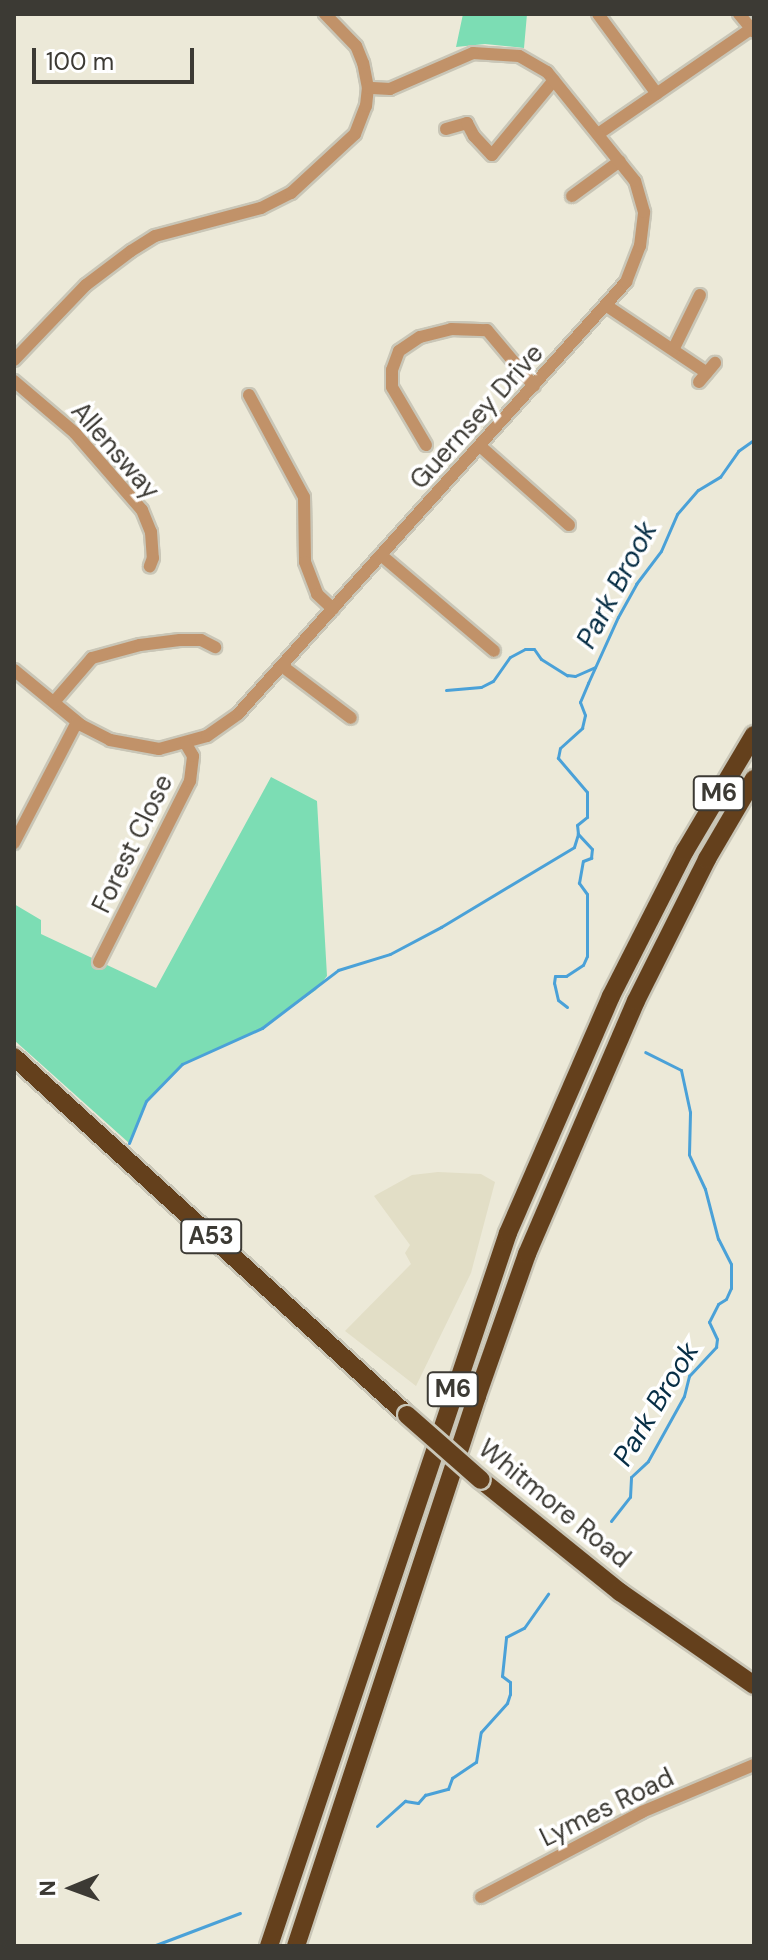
<!DOCTYPE html>
<html>
<head>
<meta charset="utf-8">
<style>
	body { margin:0 }
	#map { position:relative; width:768px; height:1960px; overflow:hidden; background:#ece9d8; font-family:"DM Sans",sans-serif }
	div>[style] { position:absolute }
	.built>* { inset:0; background:#e2dec6 }
	.green>* { inset:0; background:#7cddb4 }
	.stream>* { height:3px; margin:-1.5px; padding:0 1.5px; transform-origin:1.5px; border-radius:1.5px; background:#4aa1d8 }
	.roads { filter:drop-shadow(2px 0 #c9c6b7) drop-shadow(-2px 0 #c9c6b7) drop-shadow(0 2px #c9c6b7) drop-shadow(0 -2px #c9c6b7) }
	.minor>* { height:12px; margin:-6px; padding:0 6px; transform-origin:6px; border-radius:6px; background:#c19269 }
	.highway>* { height:18px; margin:-9px; padding:0 9px; transform-origin:9px; border-radius:9px; background:#64401c }
	.bridges { filter:drop-shadow(2px 0 #c9c6b7) drop-shadow(-2px 0 #c9c6b7) drop-shadow(0 2px #c9c6b7) drop-shadow(0 -2px #c9c6b7) }
	.highway-bridge>* { height:18px; margin:-9px; padding:0 9px; transform-origin:9px; border-radius:9px; background:#64401c }
	span { translate:-50% -50%; white-space:nowrap; text-align:center; line-height:1.15; -webkit-text-stroke:7px #fff; paint-order:stroke }
	.shield-label span { padding:2px 6px; background:#fff; border:2px solid; border-radius:6px; -webkit-text-stroke-width:0 }
	.shield-label { font-size:24px; color:#3c3a34; font-weight:700 }
	.street-label { font-size:26px; color:#3c3a34 }
	.water-label { font-size:28px; color:#072e45; font-style:italic }
	.frame { position:absolute; inset:0; border:16px solid #3c3a34; pointer-events:none }
	.north { position:absolute; left:32px; top:1848px; width:80px; height:80px; -webkit-text-stroke:6px #fff; paint-order:stroke; rotate:269deg; font-size:22px; font-weight:700; line-height:32px; text-align:center; color:#3c3a34 }
	.north::after { content:''; display:block; margin:auto; width:28px; height:36px; background:#3c3a34; clip-path:polygon(50% 0,100% 100%,50% 72%,0 100%) }
	.scale { position:absolute; left:32px; top:48px; width:162px; height:36px; box-sizing:border-box; border:4px solid #3c3a34; border-top:0; padding-left:10px; font-size:24px; line-height:28px; white-space:nowrap; color:#3c3a34; -webkit-text-stroke:6px #fff; paint-order:stroke }
</style>
</head>
<body>
<div id="map">
	<div class="built">
		<div style="clip-path:polygon(438px 1172px,481px 1174px,495px 1182px,471px 1273px,416px 1386px,345px 1331px,411px 1264px,405px 1253px,410px 1245px,374px 1196px,412px 1175px)"></div>
	</div>
	<div class="green">
		<div style="clip-path:polygon(463px 14px,527px 14px,524px 48px,485px 44px,456px 47px)"></div>
		<div style="clip-path:polygon(271px 777px,317px 801px,327px 976px,316px 990px,262px 1028px,182px 1064px,146px 1101px,129px 1143px,14px 1040px,14px 904px,41px 920px,41px 934px,156px 988px)"></div>
	</div>
	<div class="stream">
		<div style="left:446px;top:690px;width:35px;rotate:-5deg"></div>
		<div style="left:481px;top:687px;width:13px;rotate:-27deg"></div>
		<div style="left:493px;top:681px;width:29px;rotate:-55deg"></div>
		<div style="left:510px;top:657px;width:17px;rotate:-28deg"></div>
		<div style="left:525px;top:649px;width:9px"></div>
		<div style="left:534px;top:649px;width:12px;rotate:55deg"></div>
		<div style="left:541px;top:659px;width:31px;rotate:32deg"></div>
		<div style="left:567px;top:675px;width:8px;rotate:7deg"></div>
		<div style="left:575px;top:676px;width:22px;rotate:-24deg"></div>
		<div style="left:567px;top:1007px;width:11px;rotate:-142deg"></div>
		<div style="left:558px;top:1000px;width:17px;rotate:-103deg"></div>
		<div style="left:554px;top:983px;width:7px;rotate:-82deg"></div>
		<div style="left:555px;top:976px;width:11px"></div>
		<div style="left:566px;top:976px;width:20px;rotate:-33deg"></div>
		<div style="left:583px;top:965px;width:10px;rotate:-66deg"></div>
		<div style="left:587px;top:956px;width:62px;rotate:-90deg"></div>
		<div style="left:587px;top:894px;width:14px;rotate:-126deg"></div>
		<div style="left:579px;top:883px;width:22px;rotate:-80deg"></div>
		<div style="left:583px;top:861px;width:9px;rotate:-21deg"></div>
		<div style="left:591px;top:858px;width:9px;rotate:-84deg"></div>
		<div style="left:592px;top:849px;width:21px;rotate:-133deg"></div>
		<div style="left:578px;top:834px;width:9px;rotate:-96deg"></div>
		<div style="left:577px;top:825px;width:13px;rotate:-39deg"></div>
		<div style="left:587px;top:817px;width:25px;rotate:-90deg"></div>
		<div style="left:587px;top:792px;width:45px;rotate:-130.5deg"></div>
		<div style="left:558px;top:758px;width:10px;rotate:-79deg"></div>
		<div style="left:560px;top:748px;width:30px;rotate:-42deg"></div>
		<div style="left:582px;top:728px;width:13px;rotate:-77deg"></div>
		<div style="left:585px;top:715px;width:14px;rotate:-111deg"></div>
		<div style="left:580px;top:702px;width:21px;rotate:-67deg"></div>
		<div style="left:588px;top:683px;width:72px;rotate:-65.6deg"></div>
		<div style="left:618px;top:617px;width:38px;rotate:-61deg"></div>
		<div style="left:636px;top:584px;width:41px;rotate:-52.9deg"></div>
		<div style="left:661px;top:551px;width:40px;rotate:-66.6deg"></div>
		<div style="left:677px;top:514px;width:32px;rotate:-49deg"></div>
		<div style="left:698px;top:490px;width:26px;rotate:-31deg"></div>
		<div style="left:720px;top:477px;width:32px;rotate:-55deg"></div>
		<div style="left:738px;top:451px;width:19px;rotate:-35deg"></div>
		<div style="left:129px;top:1143px;width:45px;rotate:-68deg"></div>
		<div style="left:146px;top:1101px;width:52px;rotate:-45.8deg"></div>
		<div style="left:182px;top:1064px;width:88px;rotate:-24.2deg"></div>
		<div style="left:262px;top:1028px;width:96px;rotate:-37.3deg"></div>
		<div style="left:338px;top:970px;width:54px;rotate:-17.1deg"></div>
		<div style="left:390px;top:954px;width:58px;rotate:-27.9deg"></div>
		<div style="left:441px;top:927px;width:155px;rotate:-31deg"></div>
		<div style="left:574px;top:847px;width:14px;rotate:-73deg"></div>
		<div style="left:611px;top:1521px;width:31px;rotate:-52deg"></div>
		<div style="left:630px;top:1497px;width:20px;rotate:-87deg"></div>
		<div style="left:631px;top:1477px;width:23px;rotate:-43deg"></div>
		<div style="left:648px;top:1461px;width:74px;rotate:-61deg"></div>
		<div style="left:684px;top:1396px;width:21px;rotate:-76deg"></div>
		<div style="left:689px;top:1376px;width:40px;rotate:-47deg"></div>
		<div style="left:716px;top:1347px;width:8px;rotate:-83deg"></div>
		<div style="left:717px;top:1339px;width:19px;rotate:-115deg"></div>
		<div style="left:709px;top:1322px;width:20px;rotate:-63deg"></div>
		<div style="left:718px;top:1304px;width:9px;rotate:-32deg"></div>
		<div style="left:726px;top:1299px;width:12px;rotate:-66deg"></div>
		<div style="left:731px;top:1288px;width:24px;rotate:-90deg"></div>
		<div style="left:731px;top:1264px;width:28px;rotate:-117deg"></div>
		<div style="left:718px;top:1239px;width:52px;rotate:-104.6deg"></div>
		<div style="left:705px;top:1189px;width:38px;rotate:-115deg"></div>
		<div style="left:689px;top:1154px;width:42px;rotate:-88.6deg"></div>
		<div style="left:690px;top:1112px;width:43px;rotate:-102.1deg"></div>
		<div style="left:681px;top:1070px;width:40px;rotate:-153.4deg"></div>
		<div style="left:377px;top:1826px;width:38px;rotate:-42deg"></div>
		<div style="left:405px;top:1801px;width:13px;rotate:9deg"></div>
		<div style="left:418px;top:1803px;width:11px;rotate:-49deg"></div>
		<div style="left:425px;top:1795px;width:24px;rotate:-15deg"></div>
		<div style="left:448px;top:1789px;width:12px;rotate:-70deg"></div>
		<div style="left:452px;top:1778px;width:29px;rotate:-34deg"></div>
		<div style="left:476px;top:1762px;width:30px;rotate:-81deg"></div>
		<div style="left:481px;top:1732px;width:39px;rotate:-48deg"></div>
		<div style="left:507px;top:1703px;width:9px;rotate:-72deg"></div>
		<div style="left:510px;top:1694px;width:12px;rotate:-90deg"></div>
		<div style="left:510px;top:1682px;width:10px;rotate:-143deg"></div>
		<div style="left:502px;top:1676px;width:39px;rotate:-84deg"></div>
		<div style="left:506px;top:1637px;width:20px;rotate:-27deg"></div>
		<div style="left:524px;top:1628px;width:42px;rotate:-54.8deg"></div>
		<div style="left:153px;top:1946px;width:93px;rotate:-20.8deg"></div>
	</div>
	<div class="roads">
		<div class="minor">
			<div style="left:598px;top:14px;width:99px;rotate:53.6deg"></div>
			<div style="left:739px;top:14px;width:23px;rotate:50deg"></div>
			<div style="left:446px;top:129px;width:22px;rotate:-16deg"></div>
			<div style="left:467px;top:123px;width:15px;rotate:62deg"></div>
			<div style="left:474px;top:136px;width:26px;rotate:47deg"></div>
			<div style="left:492px;top:155px;width:97px;rotate:-50.4deg"></div>
			<div style="left:598px;top:134px;width:186px;rotate:-34.5deg"></div>
			<div style="left:572px;top:196px;width:59px;rotate:-36.1deg"></div>
			<div style="left:607px;top:306px;width:120px;rotate:33.8deg"></div>
			<div style="left:674px;top:348px;width:59px;rotate:-63.9deg"></div>
			<div style="left:14px;top:360px;width:104px;rotate:-46.2deg"></div>
			<div style="left:86px;top:285px;width:56px;rotate:-37.1deg"></div>
			<div style="left:131px;top:251px;width:28px;rotate:-32deg"></div>
			<div style="left:155px;top:236px;width:110px;rotate:-14.8deg"></div>
			<div style="left:261px;top:208px;width:34px;rotate:-27deg"></div>
			<div style="left:291px;top:193px;width:87px;rotate:-42.7deg"></div>
			<div style="left:355px;top:134px;width:30px;rotate:-69deg"></div>
			<div style="left:366px;top:106px;width:18px;rotate:-84deg"></div>
			<div style="left:368px;top:88px;width:25px;rotate:-101deg"></div>
			<div style="left:363px;top:63px;width:18px;rotate:-112deg"></div>
			<div style="left:356px;top:46px;width:45px;rotate:-134.1deg"></div>
			<div style="left:14px;top:381px;width:80px;rotate:40.4deg"></div>
			<div style="left:75px;top:433px;width:102px;rotate:49deg"></div>
			<div style="left:142px;top:510px;width:24px;rotate:68deg"></div>
			<div style="left:151px;top:532px;width:26px;rotate:86deg"></div>
			<div style="left:153px;top:558px;width:9px;rotate:111deg"></div>
			<div style="left:699px;top:382px;width:25px;rotate:-50deg"></div>
			<div style="left:249px;top:395px;width:116px;rotate:61.7deg"></div>
			<div style="left:304px;top:497px;width:65px;rotate:89.1deg"></div>
			<div style="left:305px;top:562px;width:34px;rotate:69deg"></div>
			<div style="left:317px;top:594px;width:22px;rotate:43deg"></div>
			<div style="left:426px;top:445px;width:67px;rotate:-120.4deg"></div>
			<div style="left:392px;top:387px;width:17px;rotate:-90deg"></div>
			<div style="left:392px;top:370px;width:20px;rotate:-70deg"></div>
			<div style="left:399px;top:351px;width:25px;rotate:-34deg"></div>
			<div style="left:420px;top:337px;width:32px;rotate:-14deg"></div>
			<div style="left:451px;top:329px;width:36px;rotate:2deg"></div>
			<div style="left:487px;top:330px;width:73px;rotate:50deg"></div>
			<div style="left:480px;top:446px;width:119px;rotate:41.6deg"></div>
			<div style="left:381px;top:555px;width:148px;rotate:40.3deg"></div>
			<div style="left:282px;top:666px;width:86px;rotate:37deg"></div>
			<div style="left:14px;top:670px;width:87px;rotate:39.4deg"></div>
			<div style="left:81px;top:725px;width:33px;rotate:27deg"></div>
			<div style="left:110px;top:740px;width:50px;rotate:10.4deg"></div>
			<div style="left:159px;top:749px;width:50px;rotate:-15.2deg"></div>
			<div style="left:207px;top:736px;width:38px;rotate:-35deg"></div>
			<div style="left:238px;top:714px;width:581px;rotate:-48.07deg"></div>
			<div style="left:626px;top:282px;width:39px;rotate:-69deg"></div>
			<div style="left:640px;top:246px;width:34px;rotate:-83deg"></div>
			<div style="left:644px;top:212px;width:32px;rotate:-106deg"></div>
			<div style="left:635px;top:181px;width:140px;rotate:-128.9deg"></div>
			<div style="left:547px;top:72px;width:32px;rotate:-150deg"></div>
			<div style="left:519px;top:56px;width:46px;rotate:-176.3deg"></div>
			<div style="left:473px;top:53px;width:90px;rotate:156.6deg"></div>
			<div style="left:390px;top:89px;width:22px;rotate:-177deg"></div>
			<div style="left:54px;top:702px;width:58px;rotate:-49.2deg"></div>
			<div style="left:92px;top:658px;width:50px;rotate:-15.2deg"></div>
			<div style="left:140px;top:645px;width:40px;rotate:-7.1deg"></div>
			<div style="left:180px;top:640px;width:21px"></div>
			<div style="left:201px;top:640px;width:16px;rotate:27deg"></div>
			<div style="left:14px;top:843px;width:136px;rotate:-62.5deg"></div>
			<div style="left:99px;top:962px;width:203px;rotate:-63.3deg"></div>
			<div style="left:190px;top:781px;width:25px;rotate:-83deg"></div>
			<div style="left:193px;top:756px;width:14px;rotate:-120deg"></div>
			<div style="left:481px;top:1897px;width:182px;rotate:-27.8deg"></div>
			<div style="left:642px;top:1812px;width:121px;rotate:-22.8deg"></div>
		</div>
		<div class="highway">
			<div style="left:14px;top:1057px;width:532px;rotate:42.33deg"></div>
			<div style="left:481px;top:1480px;width:179px;rotate:38.9deg"></div>
			<div style="left:620px;top:1592px;width:163px;rotate:34.8deg"></div>
			<div style="left:269px;top:1946px;width:752px;rotate:-71.47deg"></div>
			<div style="left:508px;top:1233px;width:258px;rotate:-66.5deg"></div>
			<div style="left:611px;top:996px;width:163px;rotate:-63deg"></div>
			<div style="left:685px;top:851px;width:135px;rotate:-59.3deg"></div>
			<div style="left:296px;top:1946px;width:579px;rotate:-71.78deg"></div>
			<div style="left:477px;top:1396px;width:151px;rotate:-70.6deg"></div>
			<div style="left:527px;top:1254px;width:275px;rotate:-66.7deg"></div>
			<div style="left:636px;top:1001px;width:159px;rotate:-63.4deg"></div>
			<div style="left:707px;top:859px;width:93px;rotate:-59.6deg"></div>
		</div>
	</div>
	<div class="bridges">
		<div class="highway-bridge">
			<div style="left:407px;top:1415px;width:98px;rotate:41.3deg"></div>
		</div>
	</div>
	<div class="shield-label">
		<span style="left:719px;top:793px">M6</span>
		<span style="left:211px;top:1236px">A53</span>
		<span style="left:453px;top:1389px">M6</span>
	</div>
	<div class="street-label">
		<span style="left:477px;top:417px;rotate:-48deg">Guernsey Drive</span>
		<span style="left:115px;top:451px;rotate:49deg">Allensway</span>
		<span style="left:133px;top:844px;rotate:-64deg">Forest Close</span>
		<span style="left:554px;top:1504px;rotate:39deg">Whitmore Road</span>
		<span style="left:607px;top:1808px;rotate:-26deg">Lymes Road</span>
	</div>
	<div class="water-label">
		<span style="left:617px;top:585px;rotate:-62deg">Park Brook</span>
		<span style="left:656px;top:1404px;rotate:-59deg">Park Brook</span>
	</div>
	<div class="frame"></div>
	<div class="north">N</div>
	<div class="scale">100 m</div>
</div>
</body>
</html>
